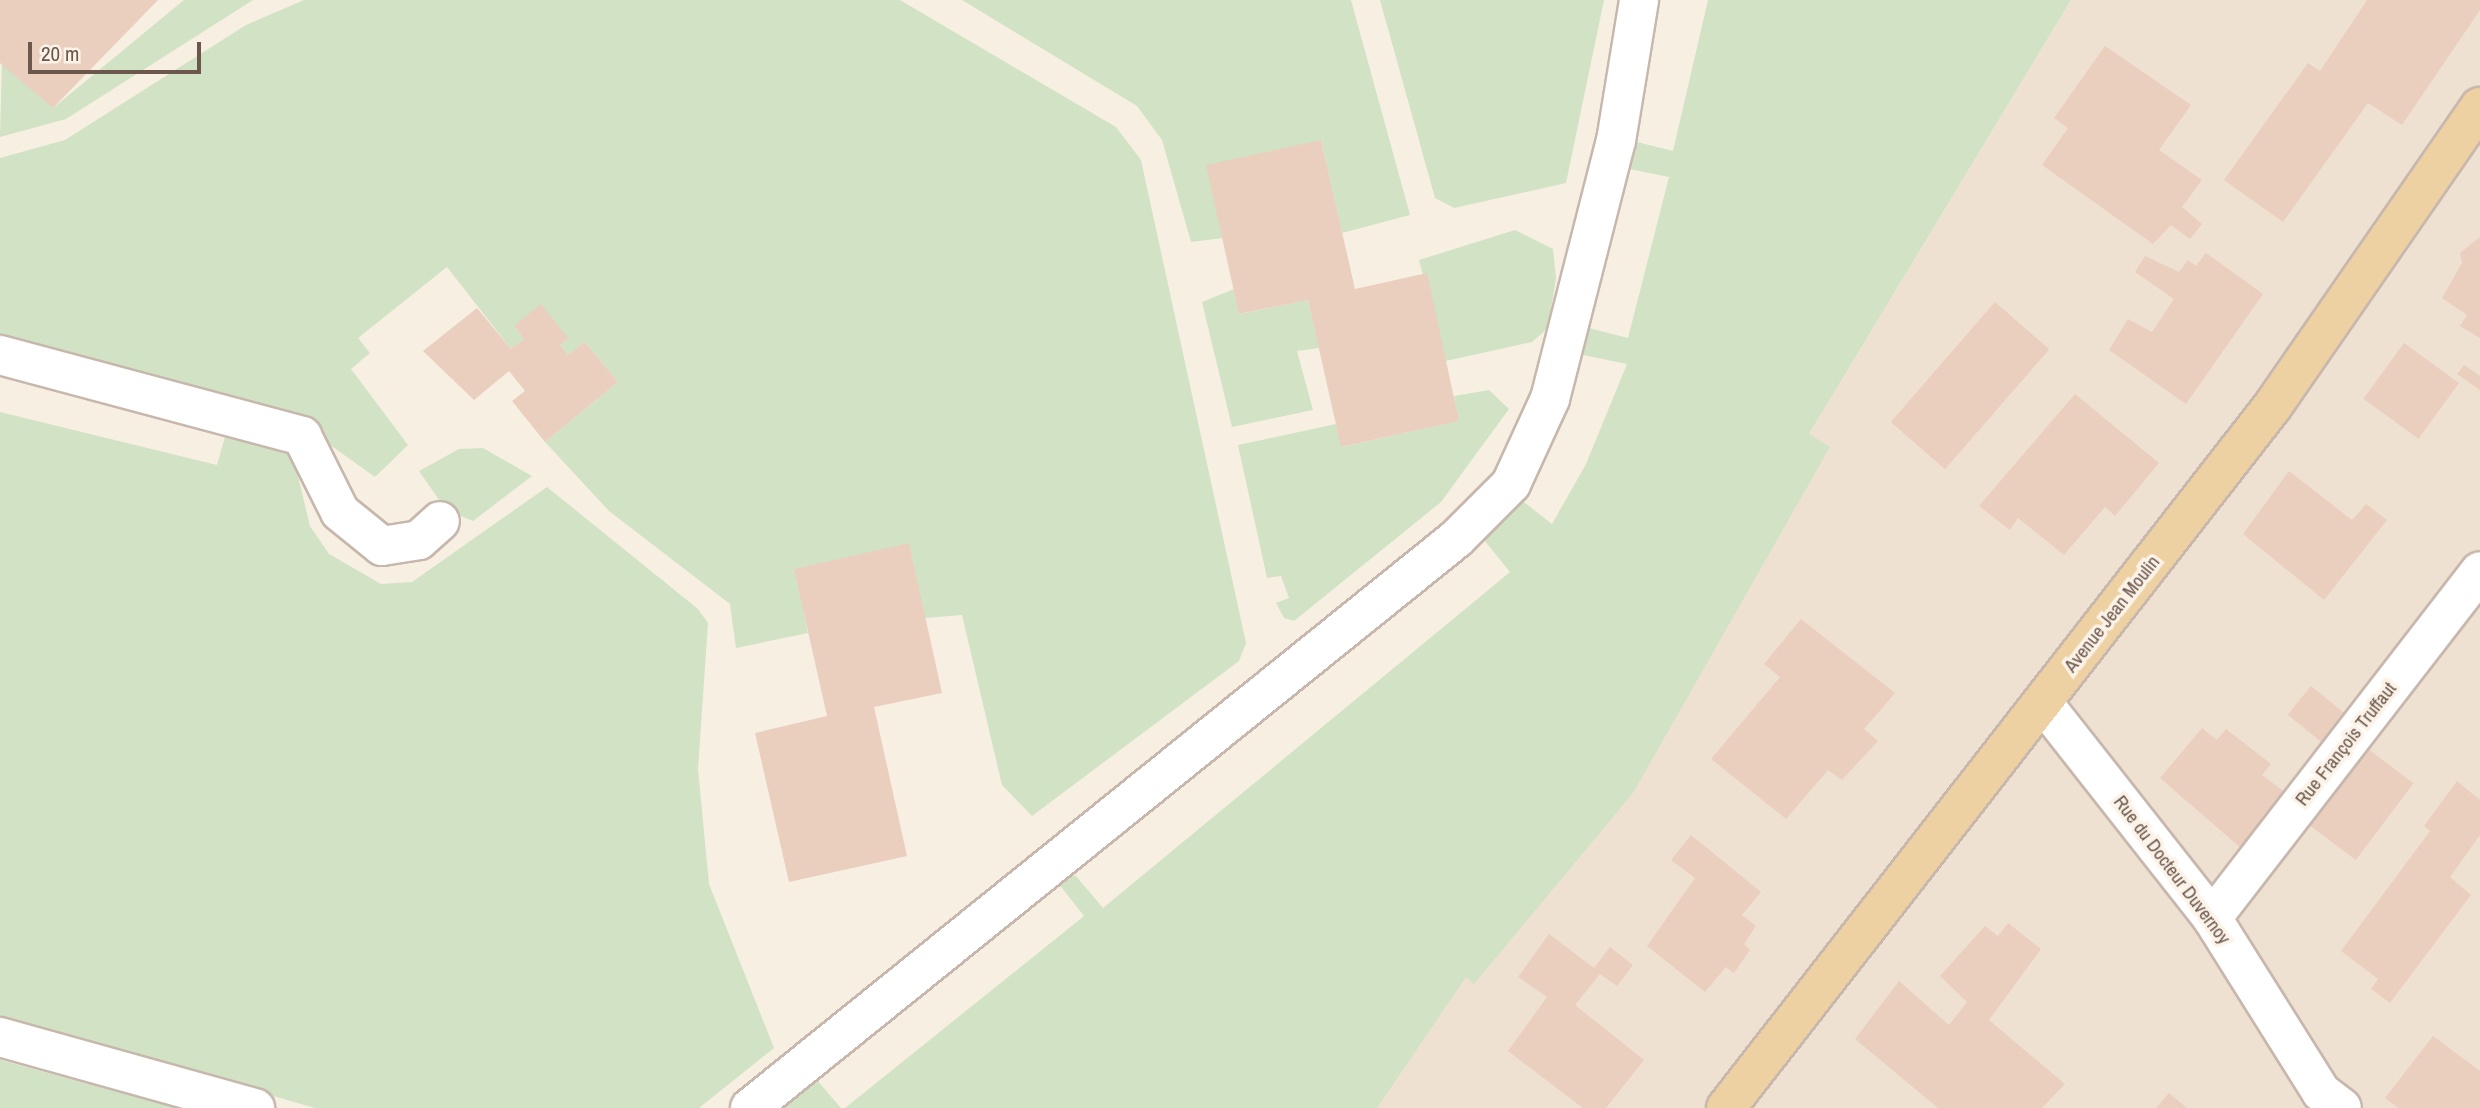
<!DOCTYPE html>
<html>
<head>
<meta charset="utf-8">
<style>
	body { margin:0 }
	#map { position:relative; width:2480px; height:1108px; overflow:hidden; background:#f8efe3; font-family:"Archivo Narrow",sans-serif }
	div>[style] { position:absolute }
	.residential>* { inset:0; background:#efe1d2 }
	.green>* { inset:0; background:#d1e3c4 }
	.building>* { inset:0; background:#eacebe; transform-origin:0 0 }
	.roads { filter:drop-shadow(2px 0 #c7b7ac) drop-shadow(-2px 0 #c7b7ac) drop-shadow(0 2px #c7b7ac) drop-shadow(0 -2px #c7b7ac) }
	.minor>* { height:38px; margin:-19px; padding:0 19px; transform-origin:19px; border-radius:19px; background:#fff }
	.major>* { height:38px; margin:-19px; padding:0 19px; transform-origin:19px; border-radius:19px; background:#eed1a3 }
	span { translate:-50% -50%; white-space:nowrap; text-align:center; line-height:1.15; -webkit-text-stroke:7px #fcf3e8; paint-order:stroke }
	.street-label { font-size:19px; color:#6c574d }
	.scale { position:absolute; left:28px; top:42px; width:173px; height:32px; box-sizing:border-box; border:4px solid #6c574d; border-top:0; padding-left:9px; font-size:21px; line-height:24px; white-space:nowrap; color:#6c574d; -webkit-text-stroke:5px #fcf3e8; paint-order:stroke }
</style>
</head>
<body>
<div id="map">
	<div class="residential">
		<div style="clip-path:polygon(2071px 0,2480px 0,2480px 1108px,1302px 1108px,1605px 772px)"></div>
	</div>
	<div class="green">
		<div style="clip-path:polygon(184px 0,253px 0,66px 119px,0 137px,2px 61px,53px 108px)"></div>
		<div style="clip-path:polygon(304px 0,900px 0,1116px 127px,1141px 160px,1246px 643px,1239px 661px,1032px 816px,1002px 785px,962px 615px,925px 618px,909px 544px,795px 569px,808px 633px,736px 648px,730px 604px,609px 511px,545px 442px,618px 382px,585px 342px,568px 355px,560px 345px,567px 338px,514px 326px,524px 339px,511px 349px,447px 267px,358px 338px,370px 353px,351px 369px,408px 445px,375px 477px,319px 437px,0 340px,0 158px,65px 140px,246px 25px)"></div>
		<div style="clip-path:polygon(962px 0,1351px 0,1410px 215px,1342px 233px,1321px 140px,1223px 238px,1191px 242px,1162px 140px,1137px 106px)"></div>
		<div style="clip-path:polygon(1380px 0,1604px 0,1566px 183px,1454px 208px,1435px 198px)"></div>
		<div style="clip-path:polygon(1708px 0,2071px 0,1809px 434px,1830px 447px,1633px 793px,1474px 984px,1466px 977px,1377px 1108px,845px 1108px,1084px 916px,1058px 883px,1075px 875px,1103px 908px,1510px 572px,1484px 540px,1520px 499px,1552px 524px,1586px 464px,1627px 364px,1583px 355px,1589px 328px,1628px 338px,1669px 177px,1625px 168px,1629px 140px,1673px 151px)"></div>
		<div style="clip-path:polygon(1515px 230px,1553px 249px,1556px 278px,1548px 328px,1532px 342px,1446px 361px,1419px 260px)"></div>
		<div style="clip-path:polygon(1234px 289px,1240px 314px,1308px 300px,1319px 348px,1297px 351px,1313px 410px,1232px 427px,1202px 302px)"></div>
		<div style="clip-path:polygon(1489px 390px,1509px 409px,1441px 502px,1294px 621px,1284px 618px,1276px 603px,1289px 598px,1281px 576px,1267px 578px,1238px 445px,1336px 424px,1342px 447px,1458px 421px,1454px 396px)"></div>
		<div style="clip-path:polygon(0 412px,217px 465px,228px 426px,275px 441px,294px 460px,310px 526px,329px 554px,381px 584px,412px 582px,547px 487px,698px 609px,708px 623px,698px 769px,709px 884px,774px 1048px,699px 1108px,315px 1108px,0 1017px)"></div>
		<div style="clip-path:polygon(483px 448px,532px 476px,473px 521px,446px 510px,419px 471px,459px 449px)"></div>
		<div style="clip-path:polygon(0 1060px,177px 1108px,0 1108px)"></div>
		<div style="clip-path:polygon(816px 1079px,841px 1108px,778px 1108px)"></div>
	</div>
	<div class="building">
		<div style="clip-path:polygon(0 0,158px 0,53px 108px,0 63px)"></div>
		<div style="clip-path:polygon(2367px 0,2480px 0,2480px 10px,2402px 125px,2368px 103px,2283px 222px,2224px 180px,2308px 63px,2320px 71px)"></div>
		<div style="clip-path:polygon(2105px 46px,2191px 105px,2159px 150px,2202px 180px,2182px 207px,2202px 224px,2190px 239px,2171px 225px,2153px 244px,2042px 165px,2068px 128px,2054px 118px)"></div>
		<div style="clip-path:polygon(1321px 140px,1355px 289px,1427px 273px,1459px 421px,1341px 447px,1308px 300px,1239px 314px,1206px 165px)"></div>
		<div style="clip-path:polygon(2480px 237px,2480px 338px,2460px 326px,2467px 315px,2442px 298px,2462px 263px,2460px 253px)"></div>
		<div style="clip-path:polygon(2206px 253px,2263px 294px,2186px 404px,2109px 350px,2128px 319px,2152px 332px,2174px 299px,2135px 272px,2145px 256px,2179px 272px,2188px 260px,2196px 266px)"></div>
		<div style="left:1995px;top:302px;width:72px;height:159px;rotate:41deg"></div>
		<div style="clip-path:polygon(541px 304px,568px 338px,560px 345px,568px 355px,585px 342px,618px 382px,545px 442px,512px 401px,525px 391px,509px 371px,474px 400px,423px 351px,477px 308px,511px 349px,524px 339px,514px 326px)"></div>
		<div style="left:2404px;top:343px;width:68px;height:69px;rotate:36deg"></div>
		<div style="clip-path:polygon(2464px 365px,2480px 376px,2480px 390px,2457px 374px)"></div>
		<div style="clip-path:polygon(2075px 394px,2159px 463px,2115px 516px,2105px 507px,2064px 555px,2018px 518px,2010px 530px,1979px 506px)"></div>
		<div style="clip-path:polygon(2289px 471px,2352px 520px,2366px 504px,2387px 520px,2324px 600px,2243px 534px)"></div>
		<div style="clip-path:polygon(909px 543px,942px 693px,874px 707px,907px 856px,789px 882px,755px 733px,827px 716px,794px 569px)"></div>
		<div style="clip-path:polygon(1801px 619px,1895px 693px,1864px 729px,1878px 741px,1842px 780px,1828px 770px,1786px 819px,1711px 759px,1780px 677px,1764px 664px)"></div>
		<div style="left:2311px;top:686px;width:46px;height:37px;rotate:39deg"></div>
		<div style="clip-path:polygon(2202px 728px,2217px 740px,2226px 729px,2271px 764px,2262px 775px,2286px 793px,2242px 849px,2160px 778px)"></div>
		<div style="left:2364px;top:746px;width:62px;height:96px;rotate:37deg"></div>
		<div style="clip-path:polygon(2457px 781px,2480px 800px,2480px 835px,2450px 877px,2471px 895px,2390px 1003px,2371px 989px,2378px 979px,2341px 951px,2430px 831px,2424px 826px)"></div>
		<div style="clip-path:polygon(1691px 835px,1761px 892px,1742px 915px,1756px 926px,1744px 944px,1750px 950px,1734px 973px,1726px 967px,1705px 992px,1647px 946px,1695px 878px,1671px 860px)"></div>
		<div style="clip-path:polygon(2008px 923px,2041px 949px,1989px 1020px,2065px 1084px,2042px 1108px,1938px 1108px,1855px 1039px,1899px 981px,1949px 1025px,1967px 1002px,1940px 976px,1985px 926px,1998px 936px)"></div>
		<div style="clip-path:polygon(1549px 934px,1594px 968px,1610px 947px,1633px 965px,1617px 986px,1600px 974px,1575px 1005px,1644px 1060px,1606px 1108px,1583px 1108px,1508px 1051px,1547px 997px,1518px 977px)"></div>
		<div style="clip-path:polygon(2433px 1036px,2480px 1071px,2480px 1108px,2398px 1108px,2385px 1098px)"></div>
		<div style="clip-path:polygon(2169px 1093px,2187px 1108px,2156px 1108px)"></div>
	</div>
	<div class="roads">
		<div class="minor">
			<div style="left:0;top:355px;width:313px;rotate:15deg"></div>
			<div style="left:302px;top:436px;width:85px;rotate:63.4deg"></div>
			<div style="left:340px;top:512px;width:54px;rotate:39deg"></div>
			<div style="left:382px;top:546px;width:37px;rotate:-9deg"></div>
			<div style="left:419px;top:540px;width:28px;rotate:-42deg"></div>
			<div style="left:2043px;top:703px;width:273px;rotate:51.8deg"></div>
			<div style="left:2212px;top:918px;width:205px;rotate:57.9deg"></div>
			<div style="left:2321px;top:1092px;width:26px;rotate:37deg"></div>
			<div style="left:2212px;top:918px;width:438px;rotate:-52.3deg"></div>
			<div style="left:0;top:1037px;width:265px;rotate:15.6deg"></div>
			<div style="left:750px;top:1108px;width:907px;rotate:-38.87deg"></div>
			<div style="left:1456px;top:539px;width:78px;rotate:-45deg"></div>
			<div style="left:1511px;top:484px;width:94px;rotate:-65.4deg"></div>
			<div style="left:1550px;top:399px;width:266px;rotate:-75.7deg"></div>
			<div style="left:1616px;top:141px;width:143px;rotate:-80.7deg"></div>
		</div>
		<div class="major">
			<div style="left:1726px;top:1108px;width:889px;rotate:-52.09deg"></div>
			<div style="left:2272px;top:407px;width:365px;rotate:-55.3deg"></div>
		</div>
	</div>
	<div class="street-label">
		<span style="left:2112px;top:614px;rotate:-52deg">Avenue Jean Moulin</span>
		<span style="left:2346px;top:744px;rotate:-52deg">Rue François Truffaut</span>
		<span style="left:2172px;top:870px;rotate:53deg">Rue du Docteur Duvernoy</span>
	</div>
	<div class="scale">20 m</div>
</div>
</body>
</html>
